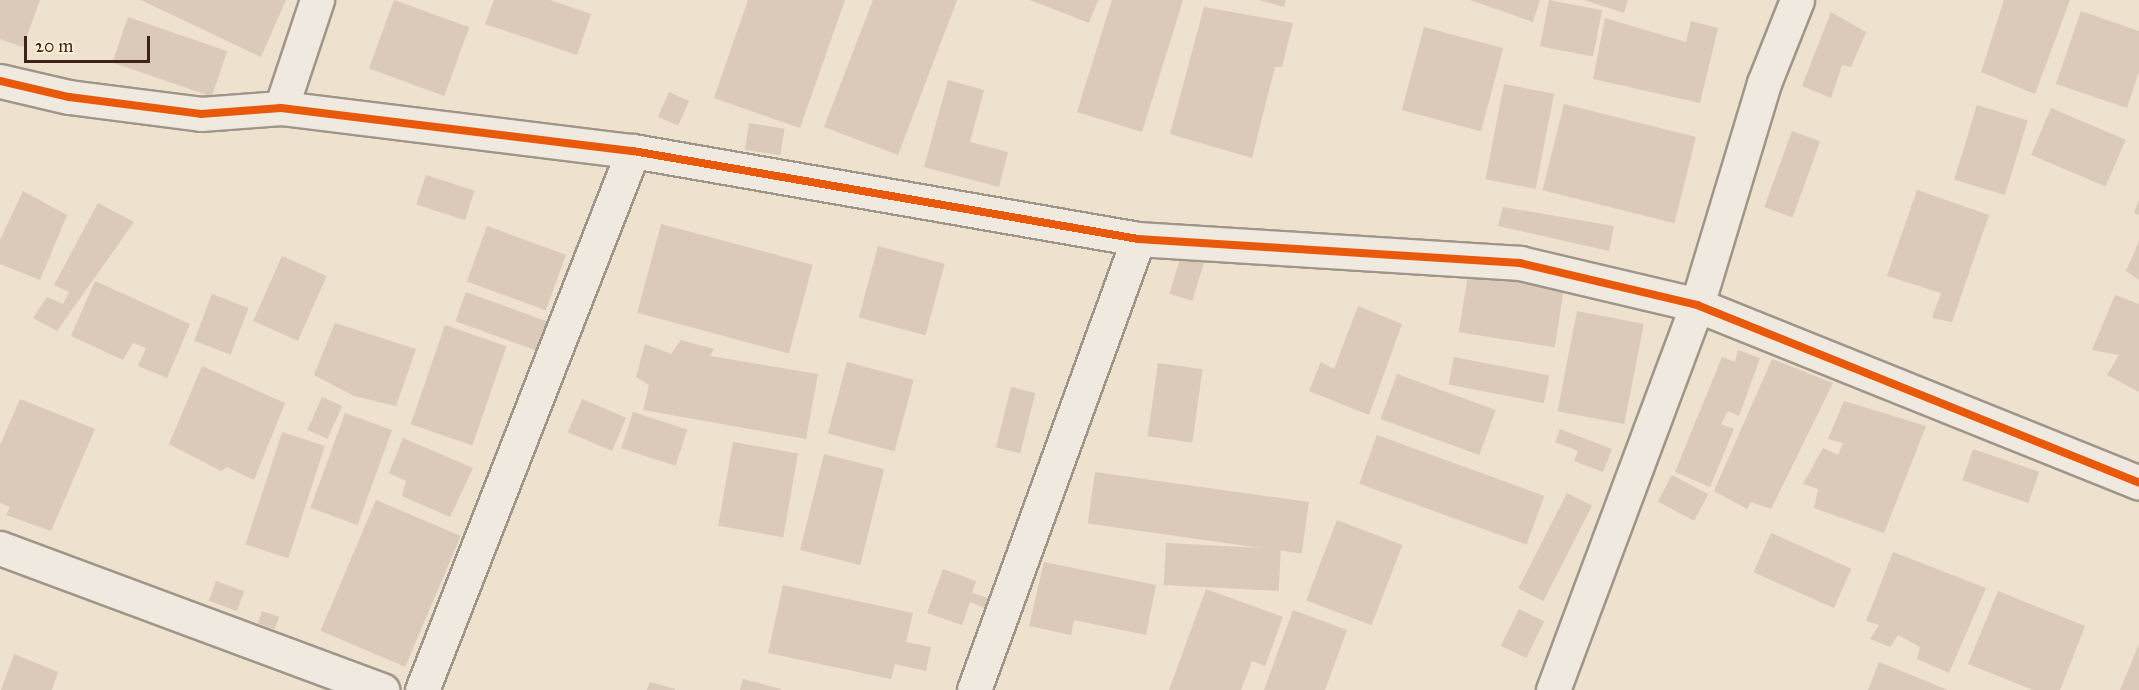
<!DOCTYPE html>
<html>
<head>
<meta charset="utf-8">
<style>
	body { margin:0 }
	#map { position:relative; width:2139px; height:690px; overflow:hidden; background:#eee1cd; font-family:"IM FELL Great Primer",serif }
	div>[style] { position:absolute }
	.building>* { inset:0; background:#dbc9b9; transform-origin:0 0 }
	.roads { filter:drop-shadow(2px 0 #a09589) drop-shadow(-2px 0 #a09589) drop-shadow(0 2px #a09589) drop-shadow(0 -2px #a09589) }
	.minor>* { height:33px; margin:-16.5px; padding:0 16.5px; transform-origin:16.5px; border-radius:16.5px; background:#f0e9df }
	.cycleway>* { height:8px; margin:-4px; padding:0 4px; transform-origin:4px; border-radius:4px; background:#e8590c }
	span { translate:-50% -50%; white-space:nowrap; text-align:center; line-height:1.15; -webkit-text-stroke:4.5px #fcedd6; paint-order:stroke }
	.scale { position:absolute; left:24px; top:36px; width:126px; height:27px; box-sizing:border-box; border:3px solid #402318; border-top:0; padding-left:8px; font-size:18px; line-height:21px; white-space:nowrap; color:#402318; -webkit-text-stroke:4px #fcedd6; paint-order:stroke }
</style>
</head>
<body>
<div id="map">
	<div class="building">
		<div style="clip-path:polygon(0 0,40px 0,23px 47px,0 39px)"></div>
		<div style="clip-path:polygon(141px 0,286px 0,261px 57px)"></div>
		<div style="left:394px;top:0;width:80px;height:73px;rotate:20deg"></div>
		<div style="clip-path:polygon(494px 0,550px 0,591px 14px,577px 55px,485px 24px)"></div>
		<div style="clip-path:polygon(748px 0,845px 0,800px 128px,714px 98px)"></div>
		<div style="clip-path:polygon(873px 0,957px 0,898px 155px,824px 127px)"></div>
		<div style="clip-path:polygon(1030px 0,1098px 0,1089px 23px)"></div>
		<div style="clip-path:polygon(1112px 0,1183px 0,1142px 132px,1077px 112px)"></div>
		<div style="clip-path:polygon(1259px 0,1286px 0,1284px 7px)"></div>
		<div style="clip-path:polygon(1470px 0,1540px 0,1533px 22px)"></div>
		<div style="left:1549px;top:0;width:54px;height:47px;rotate:11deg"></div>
		<div style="clip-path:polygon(1584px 0,1628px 0,1624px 13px)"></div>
		<div style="clip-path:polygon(2004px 0,2070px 0,2035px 94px,1981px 72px)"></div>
		<div style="clip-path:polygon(1204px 7px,1293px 23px,1282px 67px,1275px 67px,1252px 158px,1170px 134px)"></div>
		<div style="clip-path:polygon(2081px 11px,2139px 31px,2139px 72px,2127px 108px,2056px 84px)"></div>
		<div style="clip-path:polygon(1831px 12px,1866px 32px,1851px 67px,1842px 65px,1831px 98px,1802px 86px)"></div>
		<div style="left:128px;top:17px;width:105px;height:48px;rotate:19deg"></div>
		<div style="clip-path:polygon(1605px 18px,1686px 42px,1691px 21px,1718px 28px,1700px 103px,1593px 79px)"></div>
		<div style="left:1424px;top:27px;width:82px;height:86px;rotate:15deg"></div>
		<div style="clip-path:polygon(948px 80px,984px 90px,970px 142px,1008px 152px,999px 187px,924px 167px)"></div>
		<div style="left:1504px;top:84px;width:51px;height:97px;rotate:11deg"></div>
		<div style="left:669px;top:92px;width:22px;height:27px;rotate:24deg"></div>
		<div style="left:1564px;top:104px;width:136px;height:89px;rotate:14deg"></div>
		<div style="left:1977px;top:105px;width:53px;height:78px;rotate:17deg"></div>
		<div style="left:2051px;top:108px;width:81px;height:51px;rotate:23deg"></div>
		<div style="left:749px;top:123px;width:36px;height:27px;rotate:9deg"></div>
		<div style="left:1792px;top:131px;width:30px;height:81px;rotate:20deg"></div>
		<div style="left:426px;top:175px;width:51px;height:31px;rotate:18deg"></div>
		<div style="clip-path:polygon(1917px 190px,1989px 215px,1952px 322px,1932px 318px,1941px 293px,1887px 276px)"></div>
		<div style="clip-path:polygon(23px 191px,67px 215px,40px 280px,0 264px,0 240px)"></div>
		<div style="clip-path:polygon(2139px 200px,2139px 215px,2134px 213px)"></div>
		<div style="clip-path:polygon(98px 203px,134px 222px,57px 331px,33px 318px,47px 297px,63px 304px,69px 292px,54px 285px)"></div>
		<div style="clip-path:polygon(1503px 207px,1614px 226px,1609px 251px,1498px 226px)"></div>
		<div style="left:661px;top:224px;width:157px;height:92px;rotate:15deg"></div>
		<div style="left:487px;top:226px;width:84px;height:59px;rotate:20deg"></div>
		<div style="clip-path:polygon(2139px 241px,2139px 280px,2126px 271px)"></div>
		<div style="left:878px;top:246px;width:69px;height:74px;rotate:15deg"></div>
		<div style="left:1184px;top:246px;width:24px;height:50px;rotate:17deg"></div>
		<div style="left:282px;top:256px;width:49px;height:71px;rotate:24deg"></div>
		<div style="left:1469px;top:268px;width:97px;height:65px;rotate:9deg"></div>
		<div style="clip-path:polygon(95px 281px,190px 324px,167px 378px,138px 366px,146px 348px,133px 343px,123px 360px,71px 336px)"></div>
		<div style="left:466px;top:292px;width:89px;height:31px;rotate:20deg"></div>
		<div style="left:212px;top:294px;width:39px;height:50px;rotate:21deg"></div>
		<div style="clip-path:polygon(2115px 295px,2139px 304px,2139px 392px,2107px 375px,2119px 355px,2092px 350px)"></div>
		<div style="clip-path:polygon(1358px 306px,1402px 324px,1369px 415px,1309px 391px,1321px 362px,1334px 369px)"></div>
		<div style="left:1577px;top:311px;width:68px;height:102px;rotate:11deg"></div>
		<div style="clip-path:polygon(335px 323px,416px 349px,396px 406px,354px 396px,314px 375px)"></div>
		<div style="left:445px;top:325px;width:65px;height:105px;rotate:19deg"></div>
		<div style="clip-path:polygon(681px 340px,714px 349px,710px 356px,818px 374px,806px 439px,643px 410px,649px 385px,636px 377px,645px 344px,671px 354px)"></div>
		<div style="clip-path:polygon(1738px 350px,1760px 358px,1739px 416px,1728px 411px,1721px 424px,1734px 429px,1710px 487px,1675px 472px,1722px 357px,1735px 362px)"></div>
		<div style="left:1454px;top:357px;width:97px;height:28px;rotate:11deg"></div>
		<div style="clip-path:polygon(1772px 359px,1833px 383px,1771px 509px,1751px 502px,1747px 509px,1714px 491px)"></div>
		<div style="left:847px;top:362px;width:69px;height:74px;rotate:15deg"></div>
		<div style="left:1158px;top:363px;width:45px;height:74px;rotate:8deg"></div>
		<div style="clip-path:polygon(202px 366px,285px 403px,254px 480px,227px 467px,221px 471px,169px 444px)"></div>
		<div style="left:1397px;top:374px;width:105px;height:48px;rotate:20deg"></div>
		<div style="left:1011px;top:387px;width:25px;height:62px;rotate:14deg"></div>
		<div style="left:322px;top:397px;width:22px;height:36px;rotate:24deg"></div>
		<div style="clip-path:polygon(20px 399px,95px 429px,51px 531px,6px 515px,10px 507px,0 503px,0 445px)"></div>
		<div style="left:582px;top:399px;width:48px;height:36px;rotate:23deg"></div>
		<div style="clip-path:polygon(1844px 401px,1926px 426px,1884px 533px,1814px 508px,1818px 489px,1803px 484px,1823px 448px,1838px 455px,1843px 443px,1828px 439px)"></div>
		<div style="left:633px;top:412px;width:57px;height:38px;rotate:18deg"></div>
		<div style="left:345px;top:413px;width:50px;height:101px;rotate:20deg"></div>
		<div style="clip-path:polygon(1560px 429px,1612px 449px,1603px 472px,1574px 461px,1578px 451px,1555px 442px)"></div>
		<div style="left:282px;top:432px;width:45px;height:118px;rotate:18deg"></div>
		<div style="left:1377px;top:435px;width:178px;height:52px;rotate:20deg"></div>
		<div style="clip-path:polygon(403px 438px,473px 468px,450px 517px,402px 496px,406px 481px,389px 473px)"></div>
		<div style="left:733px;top:442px;width:66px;height:85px;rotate:10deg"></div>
		<div style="left:1973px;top:449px;width:70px;height:33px;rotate:19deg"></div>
		<div style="left:824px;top:454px;width:62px;height:99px;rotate:14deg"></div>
		<div style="left:1095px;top:472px;width:216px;height:52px;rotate:8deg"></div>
		<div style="left:1672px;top:475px;width:41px;height:30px;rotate:28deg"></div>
		<div style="left:1567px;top:493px;width:28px;height:107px;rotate:27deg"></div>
		<div style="left:376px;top:500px;width:92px;height:142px;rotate:23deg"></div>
		<div style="left:1337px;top:520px;width:70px;height:86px;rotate:21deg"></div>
		<div style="left:1771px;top:533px;width:88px;height:43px;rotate:24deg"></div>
		<div style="left:1166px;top:543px;width:115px;height:42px;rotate:3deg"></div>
		<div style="clip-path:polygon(1893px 552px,1986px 588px,1949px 673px,1917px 659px,1920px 647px,1898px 635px,1890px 647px,1870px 639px,1879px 625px,1866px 621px)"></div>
		<div style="clip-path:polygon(1044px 562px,1156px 585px,1146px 635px,1074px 620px,1071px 635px,1029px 626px)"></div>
		<div style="clip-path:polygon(943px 569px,976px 581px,972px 593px,988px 598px,985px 608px,970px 602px,962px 625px,927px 613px)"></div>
		<div style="left:216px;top:581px;width:30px;height:21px;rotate:20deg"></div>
		<div style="clip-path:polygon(783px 585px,913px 613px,906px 642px,931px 647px,926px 671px,895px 664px,891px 679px,768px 653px)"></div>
		<div style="clip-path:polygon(1206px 589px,1283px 617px,1265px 666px,1252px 661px,1241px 690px,1169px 690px)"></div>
		<div style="clip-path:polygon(1998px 591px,2085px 626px,2060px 690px,2033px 690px,1968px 664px)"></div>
		<div style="left:1519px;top:609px;width:28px;height:41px;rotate:26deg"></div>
		<div style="clip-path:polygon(1293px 610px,1347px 630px,1325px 690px,1264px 690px)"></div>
		<div style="left:262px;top:611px;width:18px;height:13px;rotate:19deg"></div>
		<div style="clip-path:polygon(2139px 644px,2139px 690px,2120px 690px)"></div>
		<div style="clip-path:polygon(14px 654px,58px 672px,52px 690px,1px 690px)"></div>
		<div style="clip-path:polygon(1879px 662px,1948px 690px,1868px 690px)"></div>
		<div style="clip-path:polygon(743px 679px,781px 689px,781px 690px,740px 690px)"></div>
		<div style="clip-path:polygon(650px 682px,675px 689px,675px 690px,647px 690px)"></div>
	</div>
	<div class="roads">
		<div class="minor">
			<div style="left:0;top:81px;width:71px;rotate:13.1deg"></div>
			<div style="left:69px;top:97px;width:133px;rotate:7.3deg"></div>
			<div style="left:201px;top:114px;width:80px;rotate:-4.3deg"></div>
			<div style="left:281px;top:108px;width:355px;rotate:7deg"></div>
			<div style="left:633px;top:151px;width:513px;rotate:9.88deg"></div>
			<div style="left:1138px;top:239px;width:383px;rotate:3.6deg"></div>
			<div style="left:1520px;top:263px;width:182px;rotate:13.3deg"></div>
			<div style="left:1697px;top:305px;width:476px;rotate:21.9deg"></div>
			<div style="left:281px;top:108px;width:114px;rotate:-71.6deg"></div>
			<div style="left:0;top:548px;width:408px;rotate:20.4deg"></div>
			<div style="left:422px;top:690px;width:579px;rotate:-68.62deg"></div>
			<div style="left:974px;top:690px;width:480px;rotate:-70deg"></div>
			<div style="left:1553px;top:690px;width:411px;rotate:-69.5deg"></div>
			<div style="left:1697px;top:305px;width:232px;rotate:-73.2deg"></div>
			<div style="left:1764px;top:83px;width:89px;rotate:-68.3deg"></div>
		</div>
	</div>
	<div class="cycleway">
		<div style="left:0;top:81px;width:71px;rotate:13.1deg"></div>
		<div style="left:69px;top:97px;width:133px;rotate:7.3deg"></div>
		<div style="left:201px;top:114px;width:80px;rotate:-4.3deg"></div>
		<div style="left:281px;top:108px;width:355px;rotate:7deg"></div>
		<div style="left:633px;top:151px;width:513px;rotate:9.88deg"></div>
		<div style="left:1138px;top:239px;width:383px;rotate:3.6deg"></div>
		<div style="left:1520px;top:263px;width:182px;rotate:13.3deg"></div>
		<div style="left:1697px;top:305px;width:476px;rotate:21.9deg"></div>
	</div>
	<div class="scale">20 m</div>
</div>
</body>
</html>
